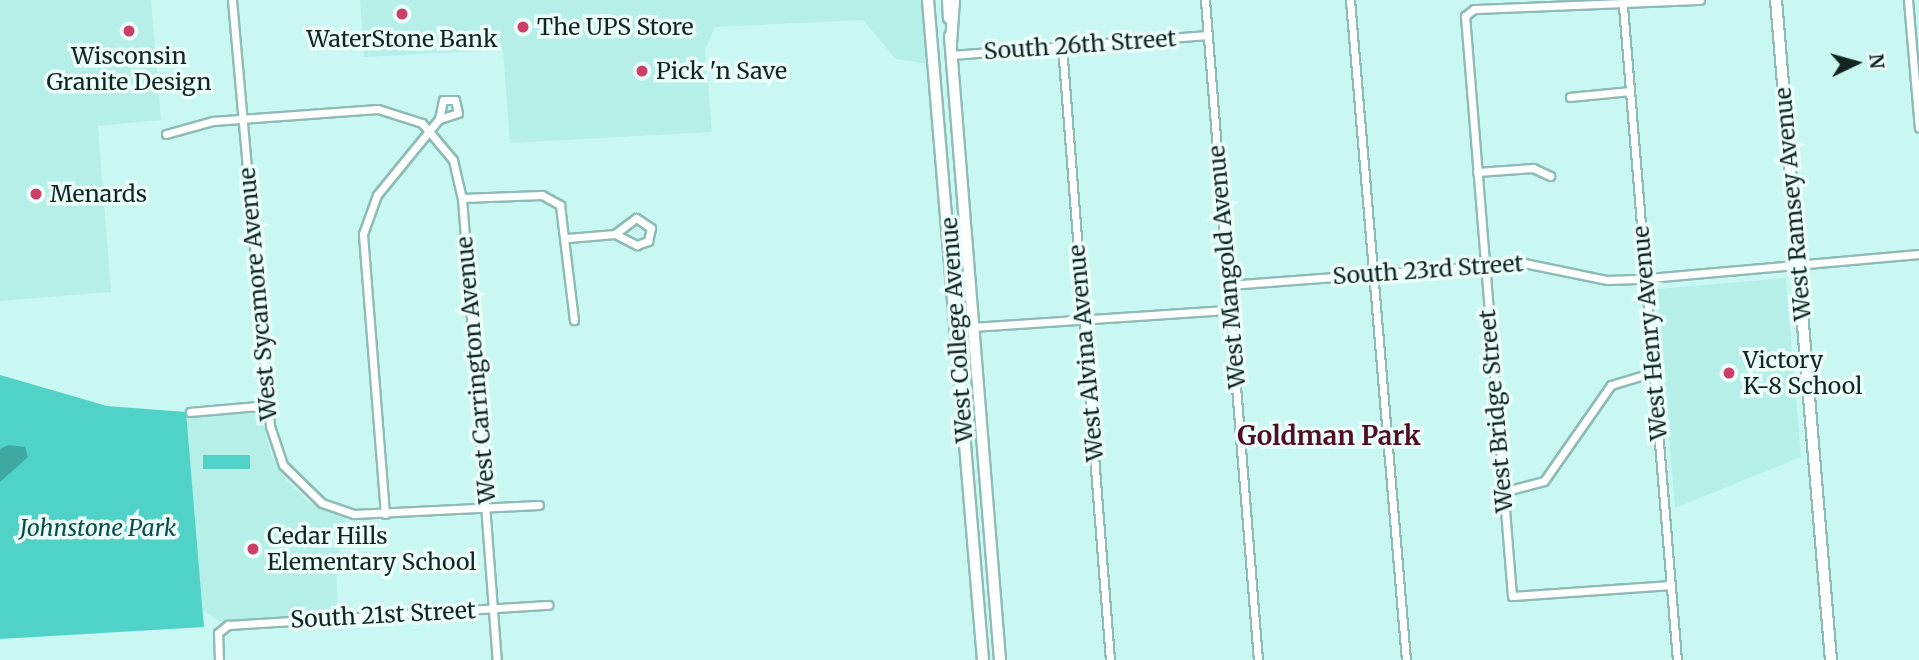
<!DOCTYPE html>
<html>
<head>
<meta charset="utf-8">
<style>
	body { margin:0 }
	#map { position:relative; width:1919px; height:660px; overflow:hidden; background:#c9f8f2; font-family:Merriweather,serif }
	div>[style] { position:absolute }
	.built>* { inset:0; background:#b6efe8 }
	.green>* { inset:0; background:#50d2c7; transform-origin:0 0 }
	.water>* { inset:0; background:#3da99f }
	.roads { filter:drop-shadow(2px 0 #8ebbb6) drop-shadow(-2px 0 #8ebbb6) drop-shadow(0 2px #8ebbb6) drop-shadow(0 -2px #8ebbb6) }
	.street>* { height:7px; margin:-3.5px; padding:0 3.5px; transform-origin:3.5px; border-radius:3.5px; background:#fff }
	.secondary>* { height:10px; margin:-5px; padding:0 5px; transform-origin:5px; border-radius:5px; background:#fff }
	.primary>* { height:10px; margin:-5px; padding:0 5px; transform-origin:5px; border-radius:5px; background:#fff }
	.dots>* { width:19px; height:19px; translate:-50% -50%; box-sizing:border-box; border:4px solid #ecfefc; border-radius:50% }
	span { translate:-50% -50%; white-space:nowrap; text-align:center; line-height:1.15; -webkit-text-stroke:7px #ecfefc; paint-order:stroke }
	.poi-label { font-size:23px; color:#132523 }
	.left { translate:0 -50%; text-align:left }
	.street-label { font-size:23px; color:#132523 }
	.park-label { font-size:23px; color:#0b4c47; font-style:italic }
	.quarter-label { font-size:26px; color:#510d23; font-weight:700 }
	.north { position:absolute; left:1821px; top:28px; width:70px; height:70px; -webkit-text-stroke:5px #ecfefc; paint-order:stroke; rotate:85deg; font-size:19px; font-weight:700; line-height:28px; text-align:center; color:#132523 }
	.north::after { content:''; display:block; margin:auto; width:24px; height:32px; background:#132523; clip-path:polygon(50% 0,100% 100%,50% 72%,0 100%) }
</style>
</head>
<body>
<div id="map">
	<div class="built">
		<div style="clip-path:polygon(0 0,151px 0,161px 120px,98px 126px,111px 292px,0 301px)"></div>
		<div style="clip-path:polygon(360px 0,923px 0,929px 64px,896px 59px,863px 20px,715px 27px,705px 49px,712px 132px,510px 143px,503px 50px,364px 57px)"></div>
		<div style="clip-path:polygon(1786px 278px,1801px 457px,1675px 508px,1657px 289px)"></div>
		<div style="clip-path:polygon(261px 413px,271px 455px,286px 480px,309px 502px,346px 518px,336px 568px,338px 613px,221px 622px,203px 610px,186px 417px)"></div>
	</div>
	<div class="green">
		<div style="clip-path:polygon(0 375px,107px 406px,186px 412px,204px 627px,0 639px)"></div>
		<div style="left:250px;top:455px;width:14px;height:47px;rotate:90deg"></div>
	</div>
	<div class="water">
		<div style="clip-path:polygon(8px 445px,25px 447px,28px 457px,0 482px,0 449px)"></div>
	</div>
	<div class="roads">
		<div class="street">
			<div style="left:232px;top:0;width:428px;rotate:84.9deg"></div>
			<div style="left:270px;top:426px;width:41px;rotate:71.6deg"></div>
			<div style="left:283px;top:465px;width:54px;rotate:44.3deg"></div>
			<div style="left:322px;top:503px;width:34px;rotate:19deg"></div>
			<div style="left:354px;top:514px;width:185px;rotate:-2.8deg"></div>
			<div style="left:1205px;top:0;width:662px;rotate:85.41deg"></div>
			<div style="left:1350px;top:0;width:662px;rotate:85.15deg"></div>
			<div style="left:1908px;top:0;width:128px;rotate:85.1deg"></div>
			<div style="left:1623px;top:6px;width:656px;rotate:85.28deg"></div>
			<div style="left:1062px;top:46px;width:616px;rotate:85.53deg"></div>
			<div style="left:952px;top:55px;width:256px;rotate:-4.5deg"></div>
			<div style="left:1570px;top:97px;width:60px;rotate:-5.7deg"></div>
			<div style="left:166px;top:134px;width:49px;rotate:-15.5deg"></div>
			<div style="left:213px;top:121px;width:165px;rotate:-4.2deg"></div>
			<div style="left:378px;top:109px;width:46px;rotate:17.7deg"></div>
			<div style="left:422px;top:123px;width:48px;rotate:50deg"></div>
			<div style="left:453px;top:160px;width:39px;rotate:77deg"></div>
			<div style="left:462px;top:198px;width:463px;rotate:85.7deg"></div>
			<div style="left:1477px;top:172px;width:56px;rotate:-4.1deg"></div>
			<div style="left:1533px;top:168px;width:19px;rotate:25deg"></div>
			<div style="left:462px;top:198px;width:80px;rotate:-2.1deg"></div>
			<div style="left:542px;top:195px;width:21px;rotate:29deg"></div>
			<div style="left:560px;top:205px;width:116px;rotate:83.1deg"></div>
			<div style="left:568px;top:238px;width:47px;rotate:-4.9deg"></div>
			<div style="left:615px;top:234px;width:25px;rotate:27deg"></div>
			<div style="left:637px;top:245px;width:12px;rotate:-20deg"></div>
			<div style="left:648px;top:241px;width:13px;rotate:-77deg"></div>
			<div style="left:651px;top:228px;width:18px;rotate:-146deg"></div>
			<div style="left:636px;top:218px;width:26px;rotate:143deg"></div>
			<div style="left:1228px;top:285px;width:297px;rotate:-4.3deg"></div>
			<div style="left:1524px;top:263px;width:85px;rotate:11.6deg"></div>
			<div style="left:1607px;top:280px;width:31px;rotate:-2deg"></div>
			<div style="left:1638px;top:279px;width:282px;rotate:-5.1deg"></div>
			<div style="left:957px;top:328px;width:274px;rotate:-3.8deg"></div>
			<div style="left:190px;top:412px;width:79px;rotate:-5.1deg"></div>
			<div style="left:1502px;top:492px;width:43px;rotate:-14.7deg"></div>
			<div style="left:1544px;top:481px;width:117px;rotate:-55.1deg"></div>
			<div style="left:1611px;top:385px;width:45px;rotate:-16.8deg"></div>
			<div style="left:385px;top:514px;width:281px;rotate:-94.5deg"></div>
			<div style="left:363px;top:234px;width:41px;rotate:-70.3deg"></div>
			<div style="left:377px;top:195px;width:98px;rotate:-50.8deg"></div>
			<div style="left:439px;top:119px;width:19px;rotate:-78deg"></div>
			<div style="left:443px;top:100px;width:12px"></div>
			<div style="left:455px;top:100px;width:13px;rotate:77deg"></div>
			<div style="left:458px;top:113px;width:20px;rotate:162deg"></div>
			<div style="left:1671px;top:585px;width:159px;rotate:176deg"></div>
			<div style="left:1512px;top:596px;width:582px;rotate:-94.63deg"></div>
			<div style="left:1465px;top:16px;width:11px;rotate:-38deg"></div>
			<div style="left:1474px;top:9px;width:226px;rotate:-2.3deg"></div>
			<div style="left:219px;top:660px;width:27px;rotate:-92deg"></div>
			<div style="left:218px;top:633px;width:13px;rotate:-39deg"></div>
			<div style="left:228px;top:625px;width:321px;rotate:-3.6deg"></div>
		</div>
		<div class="secondary">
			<div style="left:928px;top:0;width:662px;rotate:85.24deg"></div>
			<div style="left:948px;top:0;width:18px;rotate:87deg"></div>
			<div style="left:1776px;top:0;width:662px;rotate:85.24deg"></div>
			<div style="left:950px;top:36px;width:626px;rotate:85.42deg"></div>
		</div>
		<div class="primary">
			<div style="left:951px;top:43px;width:43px;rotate:-86deg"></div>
		</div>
	</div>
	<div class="dots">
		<div style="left:402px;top:14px;background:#cd3f68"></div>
		<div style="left:523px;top:27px;background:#cd3f68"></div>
		<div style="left:129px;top:31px;background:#cd3f68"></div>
		<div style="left:642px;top:71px;background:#cd3f68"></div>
		<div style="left:36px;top:194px;background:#cd3f68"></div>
		<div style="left:1729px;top:373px;background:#cd3f68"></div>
		<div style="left:253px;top:549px;background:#cd3f68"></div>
	</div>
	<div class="poi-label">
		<span class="left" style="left:537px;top:27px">The UPS Store</span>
		<span style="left:402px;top:39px">WaterStone Bank</span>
		<span style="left:129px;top:69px">Wisconsin<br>Granite Design</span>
		<span class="left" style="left:656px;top:71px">Pick 'n Save</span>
		<span class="left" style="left:50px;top:194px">Menards</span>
		<span class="left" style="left:1743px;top:373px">Victory<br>K-8 School</span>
		<span class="left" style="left:267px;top:549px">Cedar Hills<br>Elementary School</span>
	</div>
	<div class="street-label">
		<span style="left:1080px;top:45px;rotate:-4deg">South 26th Street</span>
		<span style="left:1793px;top:204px;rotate:-95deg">West Ramsey Avenue</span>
		<span style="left:1227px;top:267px;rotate:-95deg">West Mangold Avenue</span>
		<span style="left:1428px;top:270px;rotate:-4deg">South 23rd Street</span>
		<span style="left:258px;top:294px;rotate:-95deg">West Sycamore Avenue</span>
		<span style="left:957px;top:330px;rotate:-94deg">West College Avenue</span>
		<span style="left:1650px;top:333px;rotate:-95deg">West Henry Avenue</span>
		<span style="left:1086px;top:353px;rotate:-95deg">West Alvina Avenue</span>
		<span style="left:476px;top:370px;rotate:-95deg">West Carrington Avenue</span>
		<span style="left:1496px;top:411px;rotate:-95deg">West Bridge Street</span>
		<span style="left:383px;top:615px;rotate:-3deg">South 21st Street</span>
	</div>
	<div class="park-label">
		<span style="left:98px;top:528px">Johnstone Park</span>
	</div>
	<div class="quarter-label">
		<span style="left:1329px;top:436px">Goldman Park</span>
	</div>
	<div class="north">N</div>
</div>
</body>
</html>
